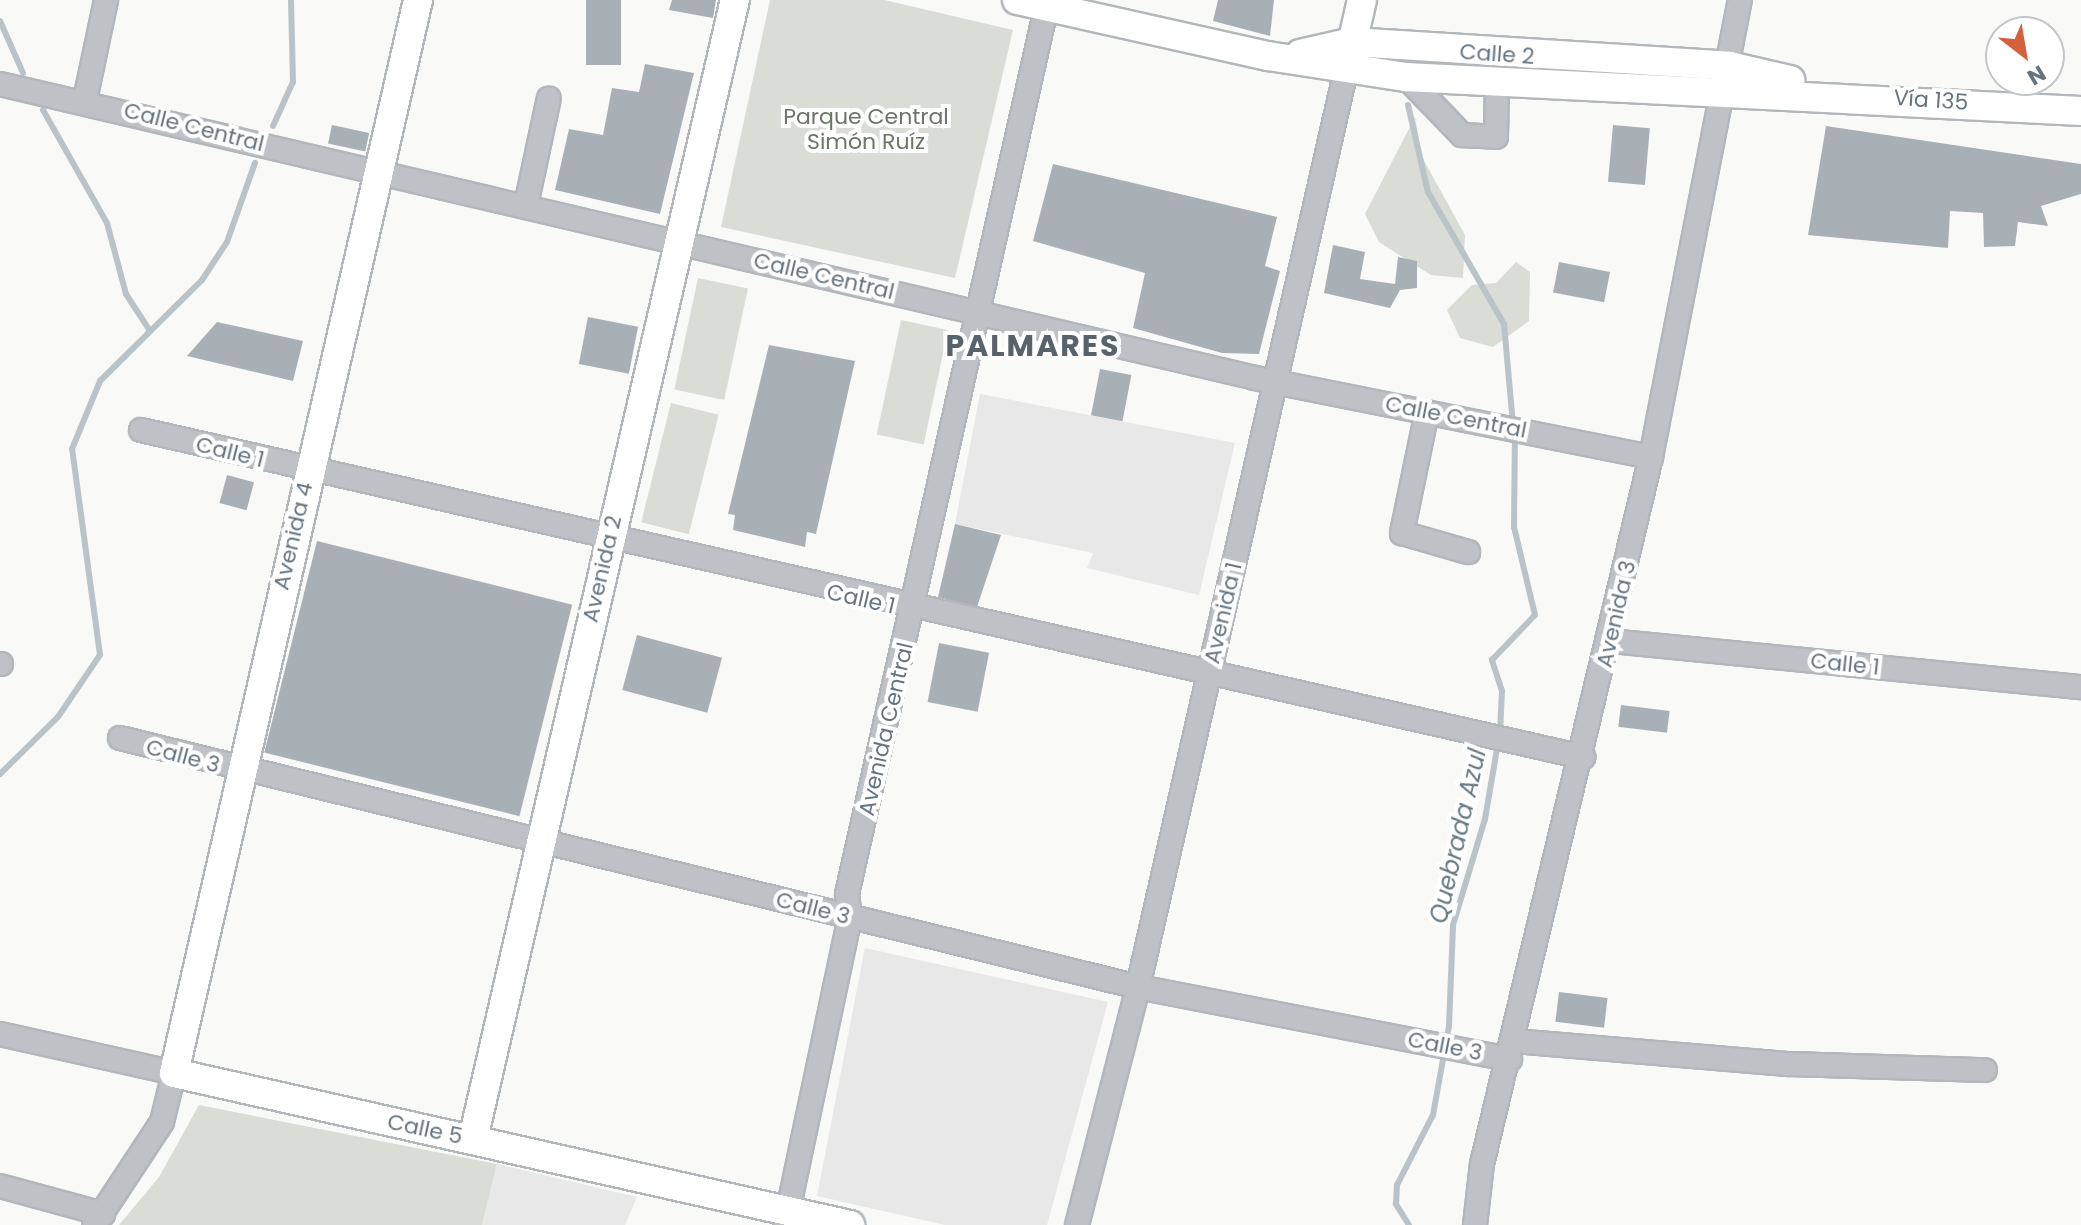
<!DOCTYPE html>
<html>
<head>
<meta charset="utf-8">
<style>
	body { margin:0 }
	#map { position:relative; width:2081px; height:1225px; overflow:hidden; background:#f9f9f7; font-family:Poppins,sans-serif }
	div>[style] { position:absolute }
	.built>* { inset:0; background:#e7e8e7 }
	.green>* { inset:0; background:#d9ddd6; transform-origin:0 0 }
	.stream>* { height:6px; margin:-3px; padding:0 3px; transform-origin:3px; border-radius:3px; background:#bac4c8 }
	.building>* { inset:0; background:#a9b0b5; transform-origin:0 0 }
	.roads { filter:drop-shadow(2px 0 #b2b7bb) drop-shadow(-2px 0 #b2b7bb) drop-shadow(0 2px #b2b7bb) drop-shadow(0 -2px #b2b7bb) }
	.minor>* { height:22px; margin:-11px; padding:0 11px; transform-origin:11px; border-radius:11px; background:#bec2c6 }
	.major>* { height:28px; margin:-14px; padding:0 14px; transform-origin:14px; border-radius:14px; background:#fff }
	span { translate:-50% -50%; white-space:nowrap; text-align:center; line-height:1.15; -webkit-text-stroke:8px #fff; paint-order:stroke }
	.street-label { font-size:22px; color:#66747f }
	.park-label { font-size:22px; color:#687865 }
	.water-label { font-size:24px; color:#677980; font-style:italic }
	.district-label { font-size:30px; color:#58626b; font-weight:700; letter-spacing:2px }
	.north { position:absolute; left:1985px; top:16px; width:80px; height:80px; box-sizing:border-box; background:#fff; border:2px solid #c2c7cc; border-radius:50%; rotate:149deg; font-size:22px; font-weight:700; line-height:32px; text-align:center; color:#66747f }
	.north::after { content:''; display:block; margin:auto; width:28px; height:36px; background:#d4613c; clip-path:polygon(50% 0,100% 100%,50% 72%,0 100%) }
</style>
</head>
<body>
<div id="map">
	<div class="built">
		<div style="clip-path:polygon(980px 394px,1235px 443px,1199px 595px,1087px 568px,1093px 553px,955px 524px)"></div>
		<div style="clip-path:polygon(865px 948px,1108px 1002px,1047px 1225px,945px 1225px,817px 1196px)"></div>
		<div style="clip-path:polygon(497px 1164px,637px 1197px,625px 1225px,482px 1225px)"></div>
	</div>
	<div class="green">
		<div style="clip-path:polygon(770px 0,884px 0,1013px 30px,955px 278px,721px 227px)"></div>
		<div style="clip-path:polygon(1415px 117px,1422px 157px,1465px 235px,1463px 278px,1431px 275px,1379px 242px,1365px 214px)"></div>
		<div style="clip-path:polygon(1516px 262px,1530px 272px,1529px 321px,1493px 347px,1460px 338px,1447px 310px,1472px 285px,1496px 283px)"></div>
		<div style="left:698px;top:278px;width:51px;height:114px;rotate:12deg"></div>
		<div style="left:901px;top:320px;width:48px;height:117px;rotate:12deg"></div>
		<div style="left:671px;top:403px;width:49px;height:123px;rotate:14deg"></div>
		<div style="clip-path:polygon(199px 1105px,497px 1164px,482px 1225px,119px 1225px,159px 1177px)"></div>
	</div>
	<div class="stream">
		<div style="left:0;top:21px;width:57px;rotate:66.1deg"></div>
		<div style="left:1408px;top:105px;width:89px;rotate:77.1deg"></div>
		<div style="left:1428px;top:192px;width:152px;rotate:60.1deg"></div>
		<div style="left:1504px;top:324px;width:101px;rotate:84.9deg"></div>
		<div style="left:43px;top:110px;width:130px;rotate:60.5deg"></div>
		<div style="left:107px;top:223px;width:73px;rotate:75deg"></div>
		<div style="left:126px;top:294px;width:44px;rotate:57deg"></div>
		<div style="left:273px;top:126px;width:48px;rotate:-65.6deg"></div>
		<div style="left:293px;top:82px;width:82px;rotate:-91.4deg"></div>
		<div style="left:1500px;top:732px;width:41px;rotate:-87.2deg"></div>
		<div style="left:1502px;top:691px;width:33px;rotate:-108deg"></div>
		<div style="left:1492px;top:660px;width:62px;rotate:-46.3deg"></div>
		<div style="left:1535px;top:615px;width:90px;rotate:-103.4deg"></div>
		<div style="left:1514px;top:527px;width:91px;rotate:-89.4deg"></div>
		<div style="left:0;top:774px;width:81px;rotate:-44.5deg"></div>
		<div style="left:58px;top:717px;width:75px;rotate:-55.9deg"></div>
		<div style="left:100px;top:655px;width:208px;rotate:-97.7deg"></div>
		<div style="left:72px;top:449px;width:74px;rotate:-67.6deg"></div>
		<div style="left:100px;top:381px;width:144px;rotate:-44.7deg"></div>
		<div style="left:202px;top:280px;width:45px;rotate:-56.7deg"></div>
		<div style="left:227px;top:242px;width:84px;rotate:-70.5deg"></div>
		<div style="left:1409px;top:1225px;width:25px;rotate:-122deg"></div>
		<div style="left:1396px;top:1204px;width:19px;rotate:-87deg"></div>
		<div style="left:1397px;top:1185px;width:79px;rotate:-62.8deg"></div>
		<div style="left:1433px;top:1115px;width:90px;rotate:-79.8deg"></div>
		<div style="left:1449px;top:1026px;width:101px;rotate:-87.7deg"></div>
		<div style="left:1453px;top:925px;width:111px;rotate:-73.2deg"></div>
		<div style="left:1485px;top:819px;width:77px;rotate:-80.3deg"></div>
	</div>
	<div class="building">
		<div style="left:586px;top:0;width:35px;height:65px"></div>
		<div style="clip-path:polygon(672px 0,716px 0,713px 18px,669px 10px)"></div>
		<div style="clip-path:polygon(1218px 0,1274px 0,1270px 36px,1213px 21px)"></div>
		<div style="clip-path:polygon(645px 64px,694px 73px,660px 214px,555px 190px,569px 129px,603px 135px,612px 88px,639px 92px)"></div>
		<div style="left:332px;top:125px;width:38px;height:19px;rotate:12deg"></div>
		<div style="left:1613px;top:125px;width:37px;height:57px;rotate:5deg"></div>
		<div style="clip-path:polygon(1826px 126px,2081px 164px,2081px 194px,2041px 206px,2048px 226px,2018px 222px,2015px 246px,1984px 247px,1983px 213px,1950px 211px,1948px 248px,1808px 235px)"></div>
		<div style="clip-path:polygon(1053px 164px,1277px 217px,1265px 266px,1280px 271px,1259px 354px,1222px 353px,1133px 328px,1145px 273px,1033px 241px)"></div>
		<div style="clip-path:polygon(1333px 245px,1365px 252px,1360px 279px,1395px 284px,1398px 257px,1417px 261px,1417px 288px,1400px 290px,1390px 308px,1324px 293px)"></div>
		<div style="left:1559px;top:262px;width:52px;height:31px;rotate:11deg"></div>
		<div style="left:588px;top:317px;width:51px;height:48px;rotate:11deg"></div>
		<div style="clip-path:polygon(217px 322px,303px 341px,293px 381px,187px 356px)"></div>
		<div style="clip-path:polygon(769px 345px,855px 361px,816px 534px,807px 532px,805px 547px,733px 530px,735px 515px,728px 514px)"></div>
		<div style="left:1100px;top:369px;width:32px;height:47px;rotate:11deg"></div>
		<div style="left:227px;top:475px;width:28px;height:29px;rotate:15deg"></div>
		<div style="clip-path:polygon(955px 524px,1001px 535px,977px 607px,938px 597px)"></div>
		<div style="left:317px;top:541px;width:263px;height:218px;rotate:14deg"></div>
		<div style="left:637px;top:635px;width:88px;height:57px;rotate:15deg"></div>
		<div style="left:939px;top:643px;width:51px;height:60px;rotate:11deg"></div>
		<div style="left:1621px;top:705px;width:49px;height:22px;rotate:7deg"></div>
		<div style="left:1559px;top:992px;width:49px;height:30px;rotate:7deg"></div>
	</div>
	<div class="roads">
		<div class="minor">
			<div style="left:1406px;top:77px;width:81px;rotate:46deg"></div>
			<div style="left:1462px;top:135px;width:34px;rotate:3deg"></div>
			<div style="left:1496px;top:137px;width:55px;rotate:-89deg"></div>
			<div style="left:0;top:84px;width:1289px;rotate:13.18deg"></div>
			<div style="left:1255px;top:378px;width:404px;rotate:11.3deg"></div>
			<div style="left:85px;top:100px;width:102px;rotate:-78.1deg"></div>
			<div style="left:526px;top:205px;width:109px;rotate:-77.9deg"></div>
			<div style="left:1427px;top:412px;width:124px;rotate:101.7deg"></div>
			<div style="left:1402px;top:533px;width:69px;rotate:16.1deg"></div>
			<div style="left:141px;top:430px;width:1479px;rotate:12.78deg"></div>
			<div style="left:1610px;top:641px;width:473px;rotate:5.6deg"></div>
			<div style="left:0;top:664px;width:1px"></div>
			<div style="left:120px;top:738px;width:1048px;rotate:13.74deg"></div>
			<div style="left:1138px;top:987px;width:379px;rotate:11deg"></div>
			<div style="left:0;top:1034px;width:178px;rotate:12.6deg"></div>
			<div style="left:174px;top:1073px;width:50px;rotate:103.8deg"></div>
			<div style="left:162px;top:1122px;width:123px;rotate:123.4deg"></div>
			<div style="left:1514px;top:1041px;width:277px;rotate:4.8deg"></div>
			<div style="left:1790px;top:1064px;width:195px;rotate:1.8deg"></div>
			<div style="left:0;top:1186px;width:107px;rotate:15.2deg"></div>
			<div style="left:785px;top:1225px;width:316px;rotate:-78.1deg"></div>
			<div style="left:850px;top:916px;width:22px;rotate:-98deg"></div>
			<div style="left:847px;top:894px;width:916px;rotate:-77.33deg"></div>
			<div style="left:1077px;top:1225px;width:246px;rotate:-75.6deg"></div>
			<div style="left:1138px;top:987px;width:940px;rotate:-77.22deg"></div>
			<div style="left:1475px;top:1225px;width:61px;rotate:-83.5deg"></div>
			<div style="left:1482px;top:1164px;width:727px;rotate:-76.56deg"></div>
			<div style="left:1651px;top:457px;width:466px;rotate:-79deg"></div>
		</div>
		<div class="major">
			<div style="left:418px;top:0;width:1100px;rotate:102.81deg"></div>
			<div style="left:174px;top:1073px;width:693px;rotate:12.67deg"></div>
			<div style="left:1017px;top:0;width:257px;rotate:12.6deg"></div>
			<div style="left:1268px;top:56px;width:140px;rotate:8.7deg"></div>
			<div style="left:1406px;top:77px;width:676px;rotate:2.88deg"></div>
			<div style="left:1300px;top:54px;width:53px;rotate:-13deg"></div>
			<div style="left:1352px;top:42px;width:378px;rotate:3.6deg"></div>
			<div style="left:1729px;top:66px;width:63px;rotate:12.9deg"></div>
			<div style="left:1349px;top:57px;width:58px;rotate:-77.2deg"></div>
			<div style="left:473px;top:1139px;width:1169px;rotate:-77.05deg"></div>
		</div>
	</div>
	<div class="street-label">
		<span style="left:1497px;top:54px;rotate:4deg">Calle 2</span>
		<span style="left:1931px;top:100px;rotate:4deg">Vía 135</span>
		<span style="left:194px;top:127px;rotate:14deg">Calle Central</span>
		<span style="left:824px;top:276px;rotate:13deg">Calle Central</span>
		<span style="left:1456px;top:417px;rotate:11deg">Calle Central</span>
		<span style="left:230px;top:452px;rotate:14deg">Calle 1</span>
		<span style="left:293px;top:536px;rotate:-77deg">Avenida 4</span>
		<span style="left:602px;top:569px;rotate:-77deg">Avenida 2</span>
		<span style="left:861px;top:599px;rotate:13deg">Calle 1</span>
		<span style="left:1223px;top:613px;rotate:-77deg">Avenida 1</span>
		<span style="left:1616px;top:614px;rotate:-77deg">Avenida 3</span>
		<span style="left:1845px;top:664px;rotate:6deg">Calle 1</span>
		<span style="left:886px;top:729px;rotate:-77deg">Avenida Central</span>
		<span style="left:183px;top:756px;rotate:15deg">Calle 3</span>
		<span style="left:813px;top:908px;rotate:14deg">Calle 3</span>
		<span style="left:1445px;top:1046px;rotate:11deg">Calle 3</span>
		<span style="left:425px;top:1129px;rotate:12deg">Calle 5</span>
	</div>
	<div class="park-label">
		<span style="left:866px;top:129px">Parque Central<br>Simón Ruíz</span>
	</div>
	<div class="water-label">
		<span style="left:1458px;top:836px;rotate:-77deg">Quebrada Azul</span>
	</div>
	<div class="district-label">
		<span style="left:1033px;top:346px">PALMARES</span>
	</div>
	<div class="north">N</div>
</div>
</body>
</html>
